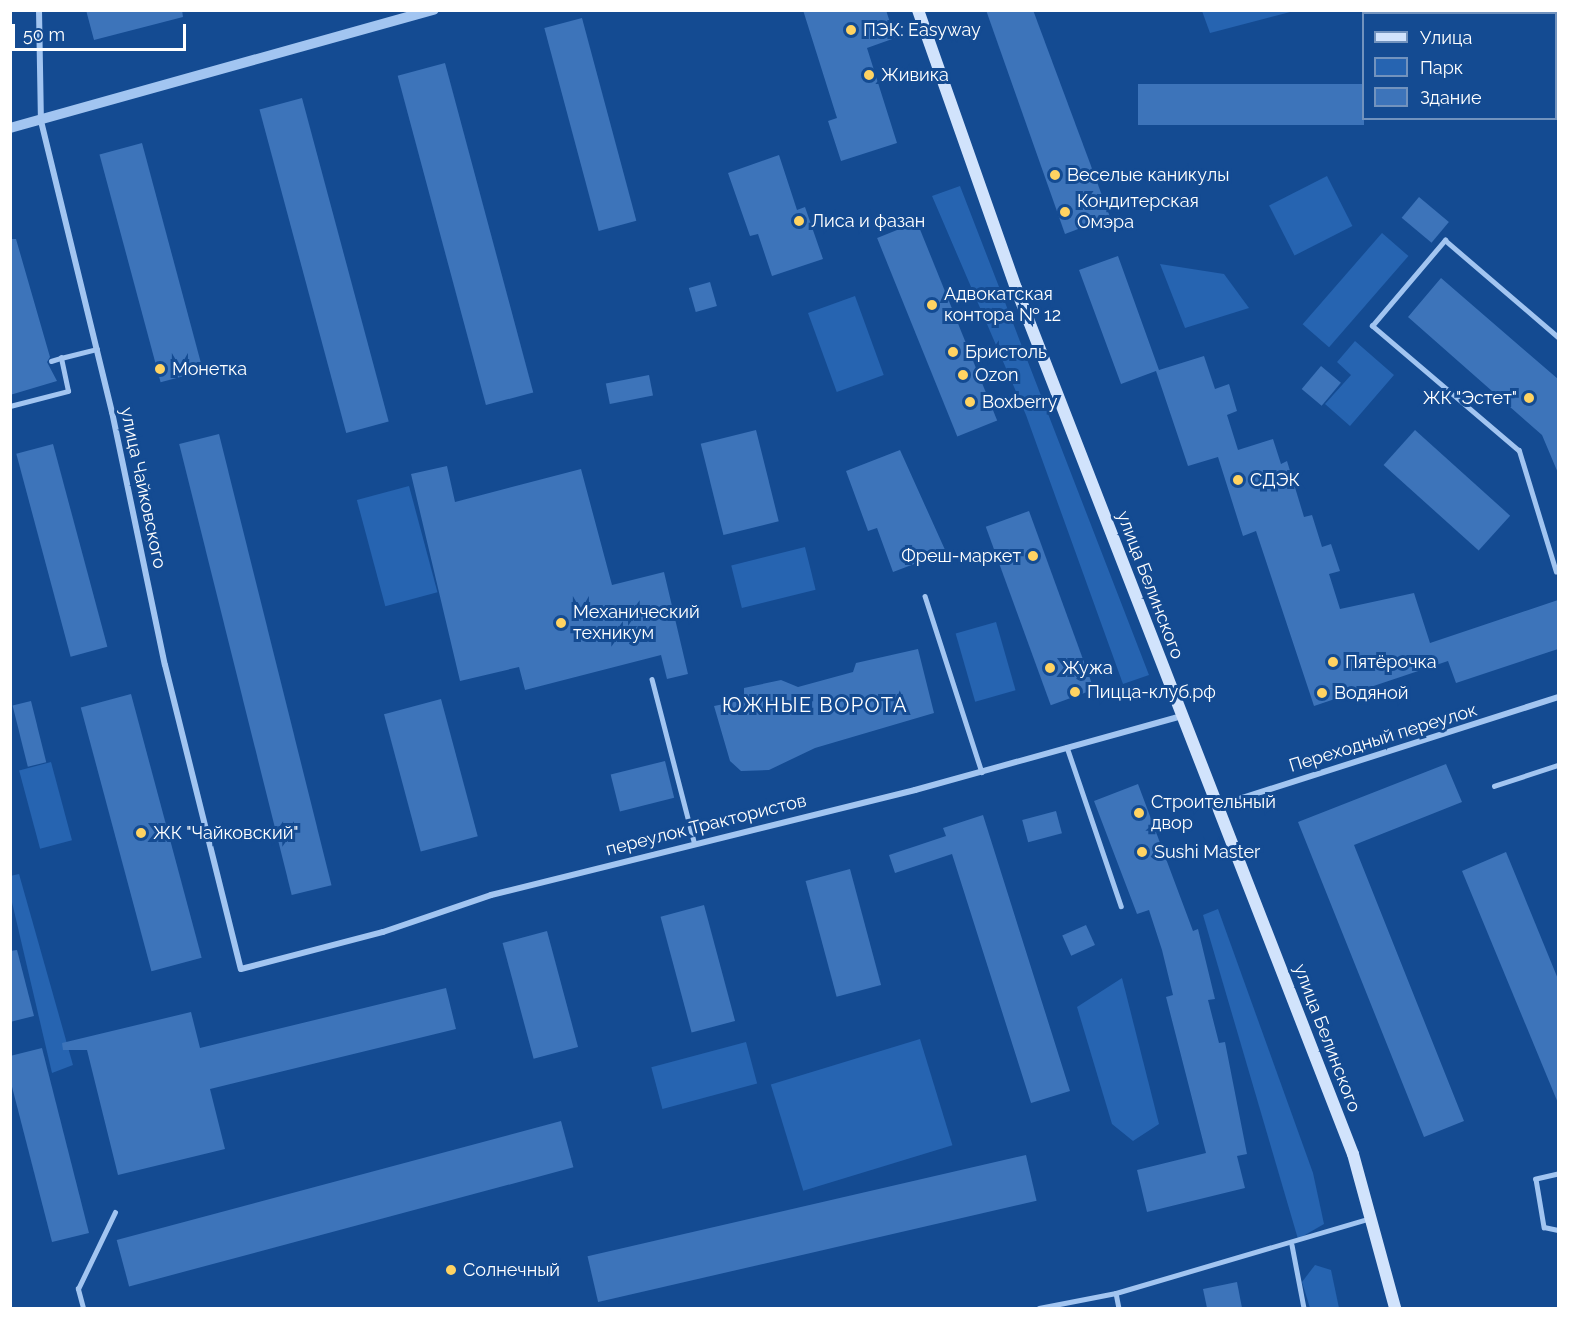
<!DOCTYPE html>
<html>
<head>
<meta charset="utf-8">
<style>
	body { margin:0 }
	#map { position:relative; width:1569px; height:1319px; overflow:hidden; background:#144b92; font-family:Raleway,sans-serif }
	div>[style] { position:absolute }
	.green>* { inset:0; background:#2664b1; transform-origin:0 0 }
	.building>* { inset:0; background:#3d74ba; transform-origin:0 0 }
	.service>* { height:4.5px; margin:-2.25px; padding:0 2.25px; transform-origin:2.25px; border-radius:2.25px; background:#a2c5f1 }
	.minor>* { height:6px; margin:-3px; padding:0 3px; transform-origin:3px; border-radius:3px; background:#a2c5f1 }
	.tertiary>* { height:10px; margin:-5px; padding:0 5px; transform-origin:5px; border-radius:5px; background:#a2c5f1 }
	.secondary>* { height:12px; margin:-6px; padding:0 6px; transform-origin:6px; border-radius:6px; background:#d1e3fc }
	.dots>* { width:16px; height:16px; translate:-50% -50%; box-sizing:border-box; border:3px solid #144b92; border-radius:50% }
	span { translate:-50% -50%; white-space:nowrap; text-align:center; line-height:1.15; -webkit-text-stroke:6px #144b92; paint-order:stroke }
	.poi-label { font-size:18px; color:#fff }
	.left { translate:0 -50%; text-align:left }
	.right { translate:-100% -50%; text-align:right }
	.street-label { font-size:18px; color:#fff }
	.neighbourhood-label { font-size:20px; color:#fff; letter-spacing:1.5px }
	.frame { position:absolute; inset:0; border:12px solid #fff; pointer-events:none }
	.legend { position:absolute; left:1362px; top:12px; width:195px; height:108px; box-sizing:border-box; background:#144b92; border:2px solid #7293be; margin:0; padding:8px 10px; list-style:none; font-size:18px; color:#fff }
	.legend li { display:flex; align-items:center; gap:12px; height:30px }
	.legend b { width:30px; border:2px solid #7293be }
	.scale { position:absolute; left:12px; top:24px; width:174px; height:27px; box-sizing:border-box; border:3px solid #fff; border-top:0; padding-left:8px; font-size:18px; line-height:21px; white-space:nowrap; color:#fff; -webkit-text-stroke:4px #144b92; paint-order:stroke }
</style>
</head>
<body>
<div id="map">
	<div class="green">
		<div style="clip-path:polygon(1202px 11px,1202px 10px,1294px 11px,1210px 33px)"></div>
		<div style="left:1327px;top:176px;width:56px;height:65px;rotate:63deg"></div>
		<div style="clip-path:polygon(960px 186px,1149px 675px,1123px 684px,1026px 415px,932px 196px)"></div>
		<div style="left:1382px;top:233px;width:35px;height:121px;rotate:41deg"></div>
		<div style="clip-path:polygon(1160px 264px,1224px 274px,1249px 308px,1185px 328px)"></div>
		<div style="left:855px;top:296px;width:84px;height:50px;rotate:70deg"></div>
		<div style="clip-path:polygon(1355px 341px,1394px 375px,1350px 426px,1325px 404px,1351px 375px,1337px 362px)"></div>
		<div style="left:409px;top:486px;width:110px;height:54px;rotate:75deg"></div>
		<div style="left:805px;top:547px;width:44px;height:76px;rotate:76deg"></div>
		<div style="left:996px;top:622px;width:71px;height:42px;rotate:74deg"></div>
		<div style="left:51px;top:762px;width:81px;height:33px;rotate:75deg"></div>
		<div style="clip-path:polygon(19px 874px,73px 1065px,52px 1073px,11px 898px,10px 876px)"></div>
		<div style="clip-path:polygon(1218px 909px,1313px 1173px,1324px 1224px,1298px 1239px,1203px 915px)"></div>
		<div style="clip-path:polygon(1122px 978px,1159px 1124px,1133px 1141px,1112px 1124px,1077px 1007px)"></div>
		<div style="left:920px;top:1039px;width:111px;height:156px;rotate:73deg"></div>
		<div style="left:746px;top:1042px;width:43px;height:98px;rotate:75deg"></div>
		<div style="clip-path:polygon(1315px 1265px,1331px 1270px,1339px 1308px,1310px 1308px,1302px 1282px)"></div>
	</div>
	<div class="building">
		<div style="clip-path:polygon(86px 10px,182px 10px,183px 17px,94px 40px)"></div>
		<div style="clip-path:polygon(803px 10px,886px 10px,895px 38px,867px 48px,897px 143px,841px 161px,828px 121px,837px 118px)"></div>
		<div style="clip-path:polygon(986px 10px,1033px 10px,1110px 217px,1065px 234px)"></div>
		<div style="left:582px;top:18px;width:210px;height:39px;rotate:75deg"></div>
		<div style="left:445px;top:63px;width:341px;height:49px;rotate:75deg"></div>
		<div style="left:1364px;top:84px;width:41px;height:226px;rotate:90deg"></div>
		<div style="left:302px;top:98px;width:335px;height:44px;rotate:75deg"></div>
		<div style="left:142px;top:143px;width:236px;height:44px;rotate:75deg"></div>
		<div style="clip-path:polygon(779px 155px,797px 210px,805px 207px,823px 259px,772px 276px,758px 234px,750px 236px,728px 173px)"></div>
		<div style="left:1419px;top:197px;width:39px;height:27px;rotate:40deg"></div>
		<div style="left:917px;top:222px;width:214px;height:43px;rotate:68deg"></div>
		<div style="clip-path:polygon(10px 239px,16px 239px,50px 357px,47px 362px,57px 381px,10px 395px)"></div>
		<div style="clip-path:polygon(1118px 256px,1159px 370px,1204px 356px,1215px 389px,1229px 384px,1237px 411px,1227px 415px,1238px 450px,1273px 439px,1281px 464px,1287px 461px,1304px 517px,1312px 515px,1322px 547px,1331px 544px,1340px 571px,1329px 574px,1340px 609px,1414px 593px,1430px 643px,1558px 600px,1558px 649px,1456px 683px,1448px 661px,1314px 706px,1256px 531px,1243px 536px,1218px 457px,1188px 466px,1156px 371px,1121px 384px,1079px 270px)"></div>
		<div style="clip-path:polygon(1441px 278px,1558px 379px,1558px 473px,1542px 435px,1408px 317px)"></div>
		<div style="left:710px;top:282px;width:25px;height:22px;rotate:74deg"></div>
		<div style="left:1321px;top:366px;width:26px;height:30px;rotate:40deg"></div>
		<div style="left:649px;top:375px;width:21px;height:44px;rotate:79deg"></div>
		<div style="left:756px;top:430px;width:94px;height:57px;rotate:76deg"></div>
		<div style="left:1415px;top:430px;width:128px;height:47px;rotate:42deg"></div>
		<div style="left:219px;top:434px;width:465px;height:41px;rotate:76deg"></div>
		<div style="left:53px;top:444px;width:210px;height:38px;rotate:75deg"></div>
		<div style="clip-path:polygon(900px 450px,946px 552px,893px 572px,877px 528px,868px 531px,846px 471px)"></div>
		<div style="clip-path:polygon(447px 466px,455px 502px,581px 469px,612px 585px,664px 572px,688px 674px,667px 679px,661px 655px,525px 690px,519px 667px,460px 681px,411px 474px)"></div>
		<div style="left:1029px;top:511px;width:190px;height:46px;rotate:70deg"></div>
		<div style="clip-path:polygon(918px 649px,934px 713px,815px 748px,769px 770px,741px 771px,730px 761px,714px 706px,744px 700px,744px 688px,781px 680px,798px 687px,853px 672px,856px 663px)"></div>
		<div style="left:131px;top:694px;width:273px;height:52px;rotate:75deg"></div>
		<div style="left:441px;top:699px;width:142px;height:59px;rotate:75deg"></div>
		<div style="left:31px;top:701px;width:63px;height:19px;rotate:76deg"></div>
		<div style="left:665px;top:761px;width:38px;height:56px;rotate:76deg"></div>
		<div style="clip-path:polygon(1446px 764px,1462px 802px,1354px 845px,1464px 1121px,1424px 1137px,1298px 822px)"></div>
		<div style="clip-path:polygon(1138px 784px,1193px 931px,1198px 929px,1215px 999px,1208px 1000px,1219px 1043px,1225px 1042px,1247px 1154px,1237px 1156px,1245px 1188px,1147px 1212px,1137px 1170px,1206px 1153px,1166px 997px,1173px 995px,1162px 950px,1149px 910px,1137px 914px,1094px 801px)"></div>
		<div style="left:1056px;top:811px;width:23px;height:35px;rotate:75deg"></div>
		<div style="clip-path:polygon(983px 815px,1070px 1091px,1031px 1103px,952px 854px,895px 873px,889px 855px,946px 836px,943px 828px)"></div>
		<div style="clip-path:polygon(1506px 852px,1558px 979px,1558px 1103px,1462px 871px)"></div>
		<div style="left:850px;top:869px;width:120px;height:46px;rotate:75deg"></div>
		<div style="left:704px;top:905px;width:120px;height:45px;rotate:75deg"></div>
		<div style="left:1086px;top:925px;width:22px;height:26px;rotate:66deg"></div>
		<div style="left:547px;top:931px;width:120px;height:46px;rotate:75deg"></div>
		<div style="clip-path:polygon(17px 950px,34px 1016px,10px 1022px,10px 951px)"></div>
		<div style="clip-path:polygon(446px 988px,456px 1029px,210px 1089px,225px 1149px,118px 1175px,87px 1050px,63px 1050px,62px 1043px,191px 1012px,200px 1048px)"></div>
		<div style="clip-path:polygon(42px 1048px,89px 1233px,52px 1242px,10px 1079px,10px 1056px)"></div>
		<div style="left:561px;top:1121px;width:48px;height:460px;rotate:75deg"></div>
		<div style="left:1026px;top:1155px;width:47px;height:450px;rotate:77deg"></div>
		<div style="clip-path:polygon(1237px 1282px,1242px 1308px,1207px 1308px,1203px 1289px)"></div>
	</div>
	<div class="service">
		<div style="left:51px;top:361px;width:10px;rotate:-17deg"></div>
		<div style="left:10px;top:406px;width:60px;rotate:-14.5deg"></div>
		<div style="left:68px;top:391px;width:34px;rotate:-102deg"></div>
		<div style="left:61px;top:358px;width:37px;rotate:-14deg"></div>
		<div style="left:1556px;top:572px;width:127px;rotate:-107deg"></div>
		<div style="left:1519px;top:451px;width:193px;rotate:-139.6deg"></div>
		<div style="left:1372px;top:326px;width:113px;rotate:-49.7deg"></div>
		<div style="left:1445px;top:240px;width:149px;rotate:40.6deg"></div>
		<div style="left:925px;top:596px;width:185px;rotate:72.1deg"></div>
		<div style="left:652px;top:679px;width:167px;rotate:75.5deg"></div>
		<div style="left:1067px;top:747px;width:168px;rotate:71.2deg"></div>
		<div style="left:1494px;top:786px;width:67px;rotate:-18.2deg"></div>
		<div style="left:1558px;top:1174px;width:23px;rotate:167deg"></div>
		<div style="left:1536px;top:1179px;width:49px;rotate:80.5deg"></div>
		<div style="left:1544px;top:1227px;width:14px;rotate:12deg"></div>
		<div style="left:1292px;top:1245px;width:64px;rotate:79.2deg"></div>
		<div style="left:1116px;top:1293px;width:15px;rotate:79deg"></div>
		<div style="left:83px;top:1308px;width:20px;rotate:-105deg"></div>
		<div style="left:78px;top:1289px;width:85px;rotate:-64.3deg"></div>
		<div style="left:1039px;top:1308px;width:78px;rotate:-11deg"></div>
		<div style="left:1116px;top:1293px;width:263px;rotate:-16.4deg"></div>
	</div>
	<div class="minor">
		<div style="left:39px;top:10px;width:111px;rotate:89deg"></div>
		<div style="left:41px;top:121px;width:300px;rotate:76.3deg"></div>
		<div style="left:112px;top:412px;width:258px;rotate:78.2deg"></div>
		<div style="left:165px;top:665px;width:313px;rotate:76deg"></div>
		<div style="left:241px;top:969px;width:147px;rotate:-14.6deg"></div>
		<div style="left:383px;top:932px;width:114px;rotate:-18.9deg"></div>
		<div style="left:491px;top:895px;width:437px;rotate:-13.9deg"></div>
		<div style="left:915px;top:790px;width:276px;rotate:-15.5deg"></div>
		<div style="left:1217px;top:806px;width:358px;rotate:-17.7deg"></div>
	</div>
	<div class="tertiary">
		<div style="left:10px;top:128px;width:440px;rotate:-15.6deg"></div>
	</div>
	<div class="secondary">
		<div style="left:918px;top:10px;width:295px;rotate:70.6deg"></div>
		<div style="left:1016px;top:288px;width:929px;rotate:68.74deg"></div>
		<div style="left:1353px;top:1154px;width:160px;rotate:74.7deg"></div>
	</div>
	<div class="dots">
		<div style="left:851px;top:30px;background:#ffd362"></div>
		<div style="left:869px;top:75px;background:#ffd362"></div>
		<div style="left:1055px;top:175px;background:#ffd362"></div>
		<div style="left:1065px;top:212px;background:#ffd362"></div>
		<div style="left:799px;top:221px;background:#ffd362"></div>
		<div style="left:932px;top:305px;background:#ffd362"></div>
		<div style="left:953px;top:352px;background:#ffd362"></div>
		<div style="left:160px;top:369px;background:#ffd362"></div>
		<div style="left:963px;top:375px;background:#ffd362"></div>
		<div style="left:1529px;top:398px;background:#ffd362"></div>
		<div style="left:970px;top:402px;background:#ffd362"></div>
		<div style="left:1238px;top:480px;background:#ffd362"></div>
		<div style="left:1033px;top:556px;background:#ffd362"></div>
		<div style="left:561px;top:623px;background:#ffd362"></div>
		<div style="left:1333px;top:662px;background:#ffd362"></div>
		<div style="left:1050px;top:668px;background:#ffd362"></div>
		<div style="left:1075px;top:692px;background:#ffd362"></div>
		<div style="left:1322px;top:693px;background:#ffd362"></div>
		<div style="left:1139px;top:813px;background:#ffd362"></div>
		<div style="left:141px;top:833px;background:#ffd362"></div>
		<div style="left:1142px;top:852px;background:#ffd362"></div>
		<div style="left:451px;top:1270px;background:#ffd362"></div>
	</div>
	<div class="poi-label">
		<span class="left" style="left:863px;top:30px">ПЭК: Easyway</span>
		<span class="left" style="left:881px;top:75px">Живика</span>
		<span class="left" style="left:1067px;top:175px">Веселые каникулы</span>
		<span class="left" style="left:1077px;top:212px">Кондитерская<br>Омэра</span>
		<span class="left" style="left:811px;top:221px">Лиса и фазан</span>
		<span class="left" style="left:944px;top:305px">Адвокатская<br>контора № 12</span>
		<span class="left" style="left:965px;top:352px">Бристоль</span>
		<span class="left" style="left:172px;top:369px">Монетка</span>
		<span class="left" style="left:975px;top:375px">Ozon</span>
		<span class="right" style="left:1517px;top:398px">ЖК "Эстет"</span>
		<span class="left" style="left:982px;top:402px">Boxberry</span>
		<span class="left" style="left:1250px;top:480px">СДЭК</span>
		<span class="right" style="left:1021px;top:556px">Фреш-маркет</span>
		<span class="left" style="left:573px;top:623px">Механический<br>техникум</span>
		<span class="left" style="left:1345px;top:662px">Пятёрочка</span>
		<span class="left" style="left:1062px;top:668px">Жужа</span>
		<span class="left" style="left:1087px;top:692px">Пицца-клуб.рф</span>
		<span class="left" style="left:1334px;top:693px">Водяной</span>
		<span class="left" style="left:1151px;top:813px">Строительный<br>двор</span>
		<span class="left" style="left:153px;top:833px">ЖК "Чайковский"</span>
		<span class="left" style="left:1154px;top:852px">Sushi Master</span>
		<span class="left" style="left:463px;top:1270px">Солнечный</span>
	</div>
	<div class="street-label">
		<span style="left:143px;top:488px;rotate:78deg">улица Чайковского</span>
		<span style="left:1150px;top:585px;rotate:69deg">улица Белинского</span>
		<span style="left:1383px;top:738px;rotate:-17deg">Переходный переулок</span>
		<span style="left:706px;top:825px;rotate:-14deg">переулок Трактористов</span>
		<span style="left:1327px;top:1038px;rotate:69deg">улица Белинского</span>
	</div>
	<div class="neighbourhood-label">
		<span style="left:815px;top:705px">ЮЖНЫЕ ВОРОТА</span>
	</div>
	<div class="frame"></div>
	<ul class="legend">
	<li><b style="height:8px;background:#d1e3fc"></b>Улица</li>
	<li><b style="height:16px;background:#2664b1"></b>Парк</li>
	<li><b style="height:16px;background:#3d74ba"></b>Здание</li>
	</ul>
	<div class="scale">50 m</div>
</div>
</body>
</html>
